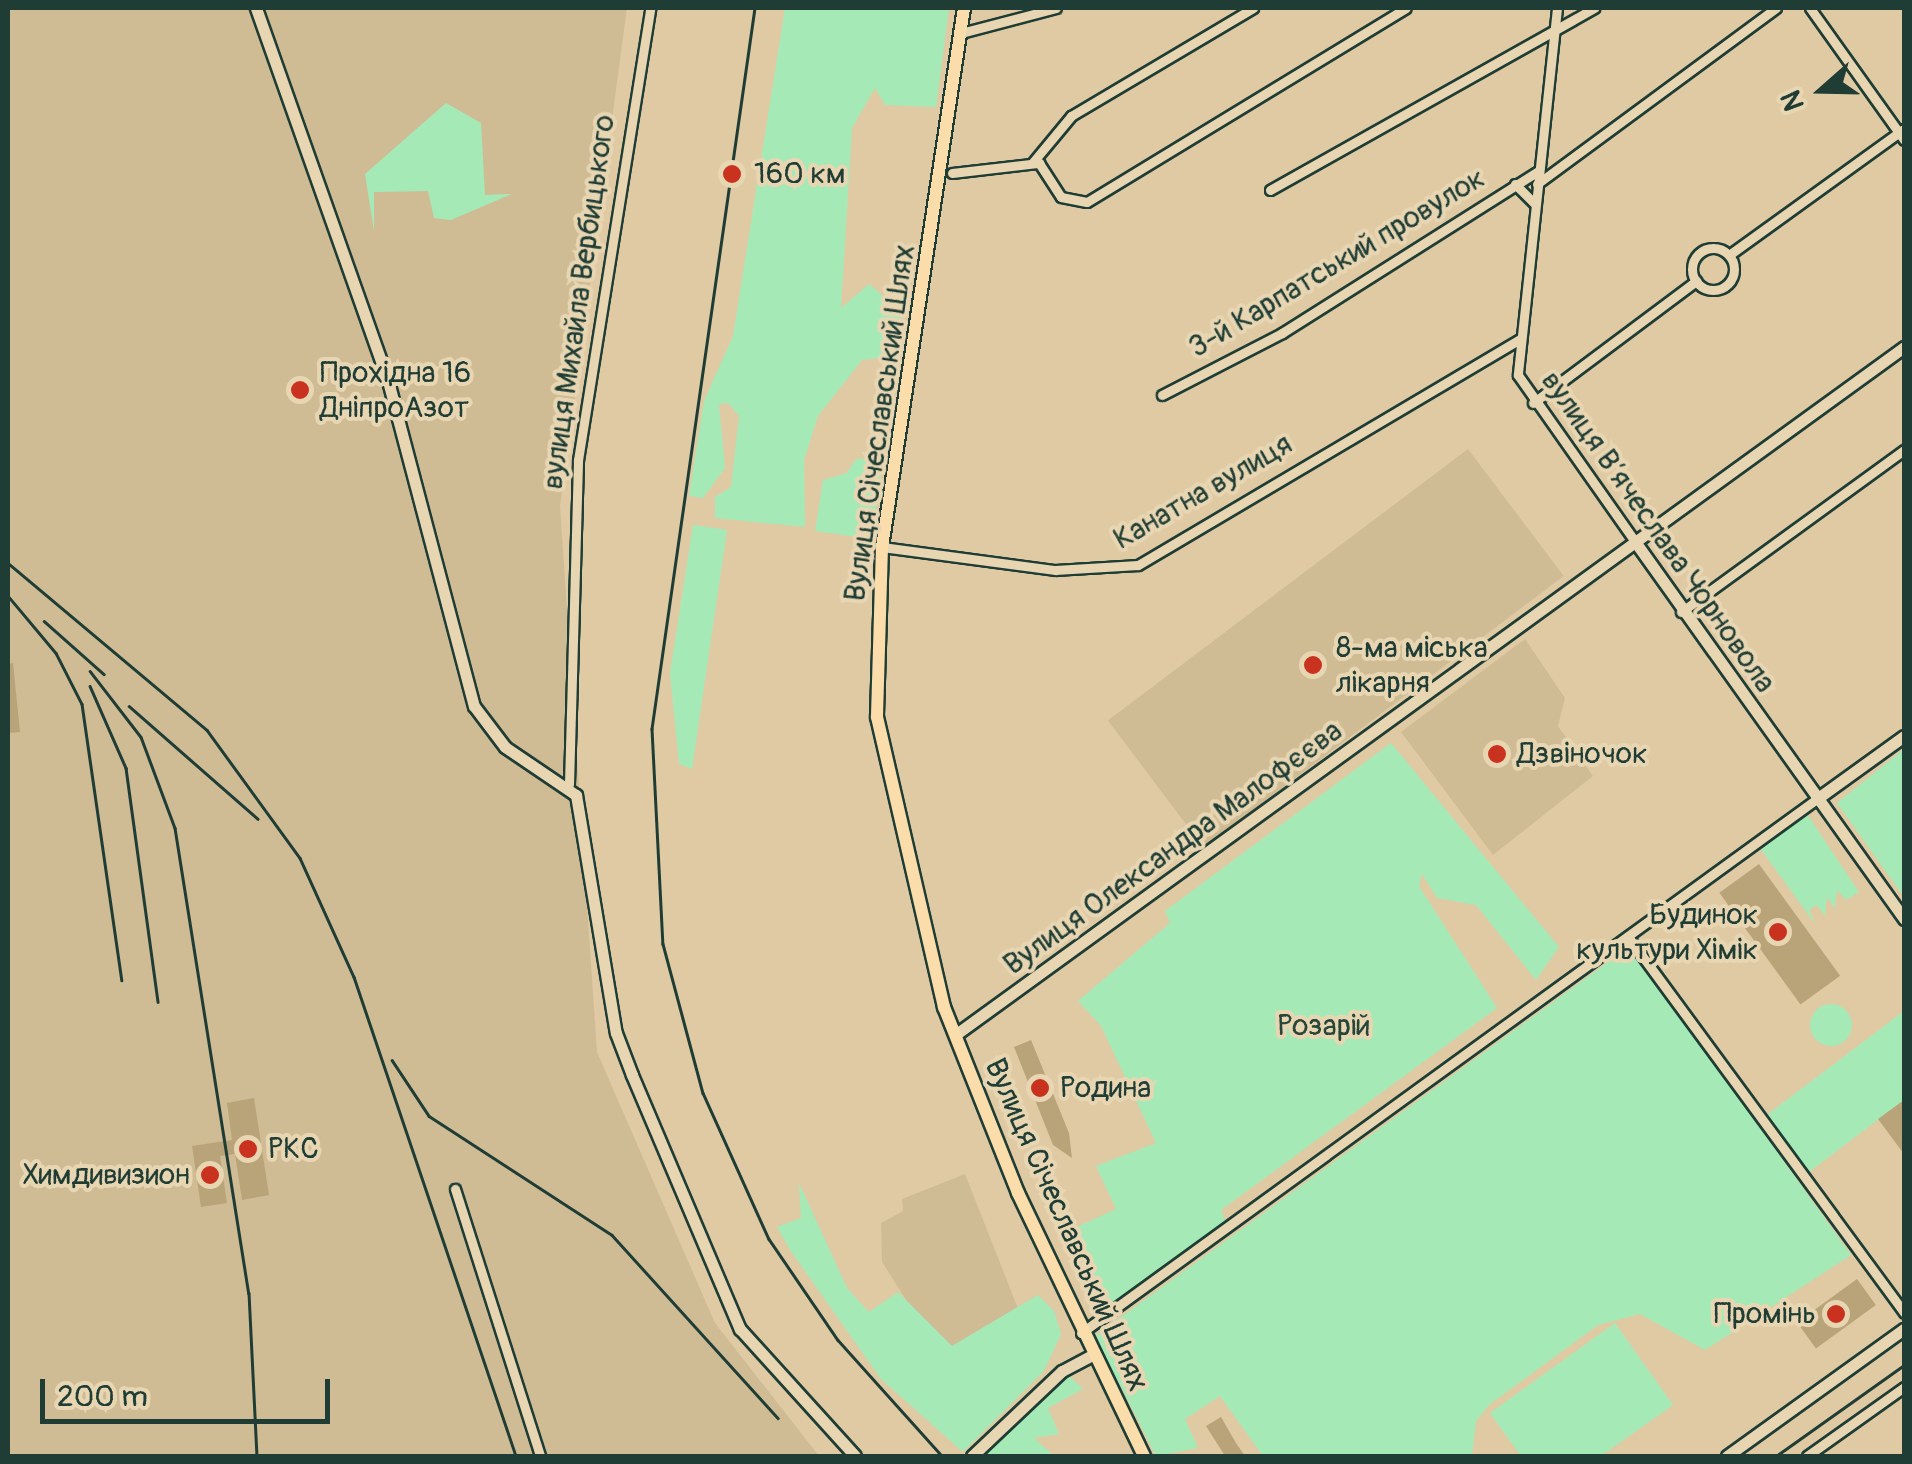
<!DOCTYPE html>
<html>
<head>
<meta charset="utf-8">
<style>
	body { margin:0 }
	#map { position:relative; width:1912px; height:1464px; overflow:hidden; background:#dfcaa4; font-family:Pangolin,sans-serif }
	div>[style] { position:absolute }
	.built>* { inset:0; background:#cfbc95; transform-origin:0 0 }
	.green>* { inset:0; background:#a5eab6 }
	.round { border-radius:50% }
	.building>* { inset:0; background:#b8a478; transform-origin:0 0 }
	.roads { filter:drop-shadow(2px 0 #1f3d34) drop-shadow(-2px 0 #1f3d34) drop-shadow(0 2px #1f3d34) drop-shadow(0 -2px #1f3d34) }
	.street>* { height:9px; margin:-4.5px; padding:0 4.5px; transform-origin:4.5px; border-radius:4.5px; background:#e8d6b3 }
	.street>.ring { margin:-4.5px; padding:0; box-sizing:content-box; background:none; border:9px solid #e8d6b3; border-radius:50% }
	.secondary>* { height:11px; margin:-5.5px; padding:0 5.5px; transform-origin:5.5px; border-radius:5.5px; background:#e8d6b3 }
	.primary>* { height:12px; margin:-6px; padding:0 6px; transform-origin:6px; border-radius:6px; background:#faddab }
	.tram>* { height:2.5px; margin:-1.25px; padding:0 1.25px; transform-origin:1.25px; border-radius:1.25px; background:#1f3d34 }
	.rail>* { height:2.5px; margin:-1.25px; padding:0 1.25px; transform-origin:1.25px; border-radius:1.25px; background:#1f3d34 }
	.dots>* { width:28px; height:28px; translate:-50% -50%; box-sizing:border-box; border:5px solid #e8d6b3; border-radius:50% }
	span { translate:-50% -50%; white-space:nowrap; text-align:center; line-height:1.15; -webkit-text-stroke:8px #e8d6b3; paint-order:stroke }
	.poi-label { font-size:30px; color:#1f3d34 }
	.left { translate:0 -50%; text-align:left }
	.right { translate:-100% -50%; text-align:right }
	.street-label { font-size:30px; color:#1f3d34 }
	.park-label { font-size:30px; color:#26463a }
	.frame { position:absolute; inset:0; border:10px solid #1f3d34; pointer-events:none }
	.north { position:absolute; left:1772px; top:40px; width:100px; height:100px; -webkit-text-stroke:8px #e8d6b3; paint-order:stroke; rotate:250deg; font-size:28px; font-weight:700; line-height:40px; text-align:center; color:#1f3d34 }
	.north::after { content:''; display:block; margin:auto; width:35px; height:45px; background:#1f3d34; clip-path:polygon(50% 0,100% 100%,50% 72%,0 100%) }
	.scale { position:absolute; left:40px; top:1379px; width:290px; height:45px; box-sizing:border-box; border:5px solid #1f3d34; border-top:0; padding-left:12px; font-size:30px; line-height:35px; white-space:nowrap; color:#1f3d34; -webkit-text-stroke:8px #e8d6b3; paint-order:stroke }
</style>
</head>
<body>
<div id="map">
	<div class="built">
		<div style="clip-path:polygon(8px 8px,627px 8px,560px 506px,597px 1052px,715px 1323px,819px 1456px,8px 1456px)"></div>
		<div style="left:1468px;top:449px;width:159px;height:451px;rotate:53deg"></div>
		<div style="clip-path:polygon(1525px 639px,1565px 698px,1558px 726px,1593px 776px,1493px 855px,1401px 732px)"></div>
		<div style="clip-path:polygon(965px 1174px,1019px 1311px,941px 1355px,882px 1262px,881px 1223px,903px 1211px,902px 1199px)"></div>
	</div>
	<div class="green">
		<div style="clip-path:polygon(785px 8px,949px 8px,936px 107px,885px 105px,875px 88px,852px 128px,841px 308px,869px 284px,902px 312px,896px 356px,862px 360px,818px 416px,804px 460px,805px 527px,715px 518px,715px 497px,731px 487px,739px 416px,728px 403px,719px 404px,725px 468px,703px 498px,689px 496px,704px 401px,733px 336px)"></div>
		<div style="clip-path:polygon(446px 103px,481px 123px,485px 195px,512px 194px,451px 220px,434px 218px,428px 191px,374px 192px,374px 231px,365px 174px)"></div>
		<div style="clip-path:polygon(856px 459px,883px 459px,872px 539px,815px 531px,823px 480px,847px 473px)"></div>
		<div style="clip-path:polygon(693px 525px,727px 530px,692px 769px,679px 764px,670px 673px)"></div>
		<div style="clip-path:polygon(1391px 743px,1559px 947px,1536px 980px,1476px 905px,1437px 898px,1422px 874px,1419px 886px,1497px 1008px,1221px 1210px,1226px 1223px,1103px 1311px,1070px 1230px,1116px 1209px,1096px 1166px,1156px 1143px,1101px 1026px,1078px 1001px,1170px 923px,1165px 911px)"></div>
		<div style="clip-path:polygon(1904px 749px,1903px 781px,1904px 897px,1837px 803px)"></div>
		<div style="clip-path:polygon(1807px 814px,1859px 892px,1846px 900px,1837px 890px,1835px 908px,1827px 897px,1825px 916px,1817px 905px,1809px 910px,1815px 924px,1760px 848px)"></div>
		<div style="clip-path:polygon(1630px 946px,1851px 1255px,1705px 1350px,1640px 1314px,1598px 1325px,1490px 1404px,1476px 1421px,1472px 1456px,1263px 1456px,1220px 1396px,1185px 1419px,1198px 1448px,1156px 1456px,1095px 1336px)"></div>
		<div class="round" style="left:1810px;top:1004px;width:42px;height:42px"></div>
		<div style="clip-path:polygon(1904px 1011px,1904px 1100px,1805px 1175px,1763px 1118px)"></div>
		<div style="clip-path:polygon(799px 1183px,847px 1288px,869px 1312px,898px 1292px,952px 1346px,1038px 1295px,1054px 1311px,1061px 1334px,1044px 1371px,963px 1452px,881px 1379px,790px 1250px,777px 1227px,801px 1218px)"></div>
		<div style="clip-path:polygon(1615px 1323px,1673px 1405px,1601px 1456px,1521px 1456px,1490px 1413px)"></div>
		<div style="clip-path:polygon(1069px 1375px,1083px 1389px,1048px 1408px,1059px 1434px,1034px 1438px,1054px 1456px,982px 1456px)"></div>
	</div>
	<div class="building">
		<div style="clip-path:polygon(13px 663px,20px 732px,8px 733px,8px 664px)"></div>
		<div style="left:1759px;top:864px;width:138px;height:49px;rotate:54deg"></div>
		<div style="clip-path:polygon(1031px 1040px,1069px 1133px,1072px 1158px,1053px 1145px,1014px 1047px)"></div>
		<div style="clip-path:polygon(254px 1098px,269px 1195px,242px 1200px,235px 1154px,220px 1156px,227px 1203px,201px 1207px,192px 1146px,232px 1140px,227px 1103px)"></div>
		<div style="clip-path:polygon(1904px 1100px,1904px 1154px,1878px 1119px)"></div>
		<div style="left:1857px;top:1279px;width:32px;height:74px;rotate:54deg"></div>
		<div style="clip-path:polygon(1221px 1417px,1236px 1443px,1245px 1456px,1225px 1456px,1206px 1426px)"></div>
	</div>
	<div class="roads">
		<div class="street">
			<div style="left:1557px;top:8px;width:369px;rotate:96.1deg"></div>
			<div style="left:1518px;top:375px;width:205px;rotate:54.9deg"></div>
			<div style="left:1810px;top:8px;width:162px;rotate:54.5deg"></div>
			<div style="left:961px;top:33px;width:98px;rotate:-14.7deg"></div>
			<div style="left:1033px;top:162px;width:60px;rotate:-50.4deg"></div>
			<div style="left:1071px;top:116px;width:212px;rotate:-30.7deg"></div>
			<div style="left:952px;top:173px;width:88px;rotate:-6.6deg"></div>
			<div style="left:1039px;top:163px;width:40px;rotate:57.1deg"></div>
			<div style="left:1061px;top:197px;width:26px;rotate:11deg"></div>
			<div style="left:1087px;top:202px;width:373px;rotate:-31.3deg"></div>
			<div style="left:1515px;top:184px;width:27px;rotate:45deg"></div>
			<div style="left:1537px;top:184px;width:297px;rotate:-36.4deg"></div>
			<div style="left:1270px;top:190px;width:372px;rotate:-29.3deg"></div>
			<div class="ring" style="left:1692px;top:248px;width:33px;height:33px"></div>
			<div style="left:1729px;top:255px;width:216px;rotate:-35.8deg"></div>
			<div style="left:1162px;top:395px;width:135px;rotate:-27.3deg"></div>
			<div style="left:1282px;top:333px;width:302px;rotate:-32.3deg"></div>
			<div style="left:1533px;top:403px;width:204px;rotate:-36.8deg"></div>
			<div style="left:882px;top:547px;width:175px;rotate:7.6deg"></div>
			<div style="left:1055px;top:570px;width:83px;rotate:-3.4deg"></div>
			<div style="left:1138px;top:565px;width:444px;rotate:-30.6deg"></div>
			<div style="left:1681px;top:612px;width:276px;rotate:-36deg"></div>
			<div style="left:569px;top:784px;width:324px;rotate:-88.4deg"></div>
			<div style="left:578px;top:460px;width:458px;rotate:-80.9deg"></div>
			<div style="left:1629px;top:938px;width:465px;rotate:53.7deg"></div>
			<div style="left:455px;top:1189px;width:280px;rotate:72.3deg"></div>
			<div style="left:1081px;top:1333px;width:911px;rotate:-35.98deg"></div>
			<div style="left:1807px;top:1456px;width:119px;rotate:-35.4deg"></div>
		</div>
		<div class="secondary">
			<div style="left:256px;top:8px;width:396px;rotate:70.5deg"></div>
			<div style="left:388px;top:381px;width:336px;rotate:75.2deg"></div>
			<div style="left:474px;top:706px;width:51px;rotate:52.9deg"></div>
			<div style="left:505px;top:747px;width:86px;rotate:34.1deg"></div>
			<div style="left:576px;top:795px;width:241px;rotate:80.5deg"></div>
			<div style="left:616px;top:1033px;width:45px;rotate:69.1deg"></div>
			<div style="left:632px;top:1075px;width:276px;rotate:67deg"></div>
			<div style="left:740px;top:1329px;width:171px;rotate:47.8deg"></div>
			<div style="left:1636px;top:543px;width:462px;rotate:54.5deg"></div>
			<div style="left:1818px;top:798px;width:106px;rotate:-35.8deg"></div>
			<div style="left:955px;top:1035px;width:1172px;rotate:-35.94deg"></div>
			<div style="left:972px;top:1456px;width:124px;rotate:-43.4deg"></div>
			<div style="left:1062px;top:1371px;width:34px;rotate:-28deg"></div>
			<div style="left:1727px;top:1456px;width:218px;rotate:-35.7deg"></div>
		</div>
		<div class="primary">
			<div style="left:964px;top:8px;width:545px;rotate:98.65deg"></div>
			<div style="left:882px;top:547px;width:170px;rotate:91.7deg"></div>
			<div style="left:877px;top:717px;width:298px;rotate:77deg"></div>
			<div style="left:944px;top:1007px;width:200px;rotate:68.3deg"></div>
			<div style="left:1018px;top:1193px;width:292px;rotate:64.4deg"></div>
		</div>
	</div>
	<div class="tram">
		<div style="left:1776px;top:1456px;width:157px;rotate:-35.4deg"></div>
	</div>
	<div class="rail">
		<div style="left:755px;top:8px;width:728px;rotate:98.13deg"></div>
		<div style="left:652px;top:729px;width:215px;rotate:87.1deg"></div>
		<div style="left:663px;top:944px;width:154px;rotate:75deg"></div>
		<div style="left:703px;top:1093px;width:160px;rotate:65.7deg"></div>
		<div style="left:769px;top:1239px;width:122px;rotate:55.7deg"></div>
		<div style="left:838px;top:1340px;width:156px;rotate:48.1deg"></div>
		<div style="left:8px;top:563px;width:260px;rotate:40deg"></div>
		<div style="left:207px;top:730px;width:158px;rotate:54deg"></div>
		<div style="left:300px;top:858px;width:131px;rotate:65.6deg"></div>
		<div style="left:354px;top:977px;width:506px;rotate:71.31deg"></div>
		<div style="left:9px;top:597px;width:73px;rotate:50deg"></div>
		<div style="left:56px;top:653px;width:57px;rotate:63deg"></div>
		<div style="left:82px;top:704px;width:279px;rotate:81.8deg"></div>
		<div style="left:44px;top:621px;width:80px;rotate:41.5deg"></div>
		<div style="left:90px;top:671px;width:83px;rotate:52.3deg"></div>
		<div style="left:141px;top:737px;width:97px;rotate:69.5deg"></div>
		<div style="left:175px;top:828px;width:471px;rotate:81deg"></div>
		<div style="left:249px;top:1293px;width:163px;rotate:87.2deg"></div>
		<div style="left:90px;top:686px;width:90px;rotate:66.3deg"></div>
		<div style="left:126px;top:768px;width:236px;rotate:82.2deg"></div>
		<div style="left:129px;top:706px;width:171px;rotate:41.2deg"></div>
		<div style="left:392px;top:1060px;width:67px;rotate:56.5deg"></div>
		<div style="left:429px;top:1116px;width:218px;rotate:33deg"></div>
		<div style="left:612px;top:1235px;width:247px;rotate:47.8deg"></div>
	</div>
	<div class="dots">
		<div style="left:732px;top:174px;background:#c8321e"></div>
		<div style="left:300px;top:390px;background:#c8321e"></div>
		<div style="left:1313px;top:665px;background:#c8321e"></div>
		<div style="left:1497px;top:754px;background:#c8321e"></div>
		<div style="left:1778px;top:932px;background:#c8321e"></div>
		<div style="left:1040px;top:1088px;background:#c8321e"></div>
		<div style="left:248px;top:1149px;background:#c8321e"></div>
		<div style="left:210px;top:1175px;background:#c8321e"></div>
		<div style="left:1836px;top:1314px;background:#c8321e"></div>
	</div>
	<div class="poi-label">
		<span class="left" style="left:754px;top:174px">160 км</span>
		<span class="left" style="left:320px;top:390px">Прохідна 16<br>ДніпроАзот</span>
		<span class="left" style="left:1336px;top:665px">8-ма міська<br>лікарня</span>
		<span class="left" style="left:1517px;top:754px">Дзвіночок</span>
		<span class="right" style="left:1758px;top:932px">Будинок<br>культури Хімік</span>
		<span class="left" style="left:1060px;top:1088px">Родина</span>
		<span class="left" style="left:268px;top:1149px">РКС</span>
		<span class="right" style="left:190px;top:1175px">Химдивизион</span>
		<span class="right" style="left:1816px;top:1314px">Промінь</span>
	</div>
	<div class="street-label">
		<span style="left:1337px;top:263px;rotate:-31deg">3-й Карпатський провулок</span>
		<span style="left:579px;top:302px;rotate:-82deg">вулиця Михайла Вербицького</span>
		<span style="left:880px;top:423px;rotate:-82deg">Вулиця Січеславський Шлях</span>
		<span style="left:1203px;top:492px;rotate:-30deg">Канатна вулиця</span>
		<span style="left:1658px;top:532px;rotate:55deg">вулиця Вʼячеслава Чорновола</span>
		<span style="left:1173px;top:848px;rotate:-36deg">Вулиця Олександра Малофєєва</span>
		<span style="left:1066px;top:1225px;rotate:66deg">Вулиця Січеславський Шлях</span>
	</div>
	<div class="park-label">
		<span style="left:1324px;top:1026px">Розарій</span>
	</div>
	<div class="frame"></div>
	<div class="north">N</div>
	<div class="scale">200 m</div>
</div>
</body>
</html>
